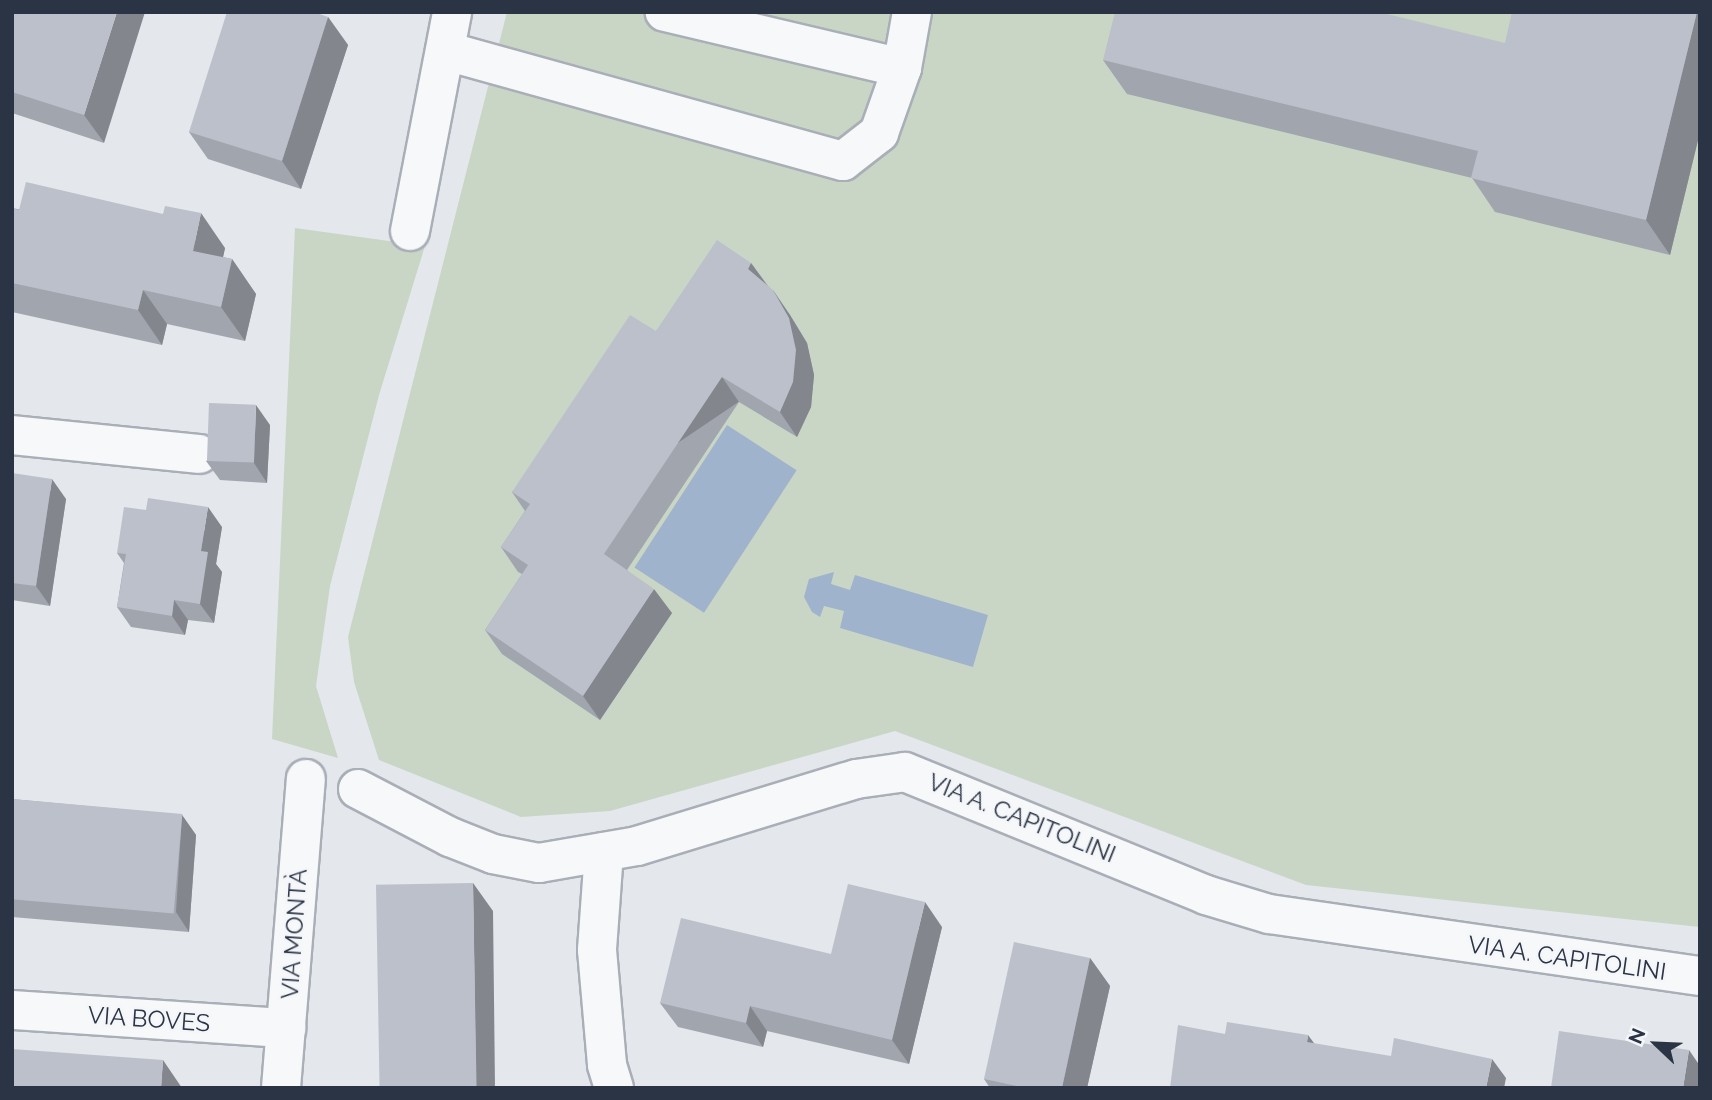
<!DOCTYPE html>
<html>
<head>
<meta charset="utf-8">
<style>
	body { margin:0 }
	#map { position:relative; width:1712px; height:1100px; overflow:hidden; background:#e4e7ec; font-family:Raleway,sans-serif }
	div>[style] { position:absolute }
	.green>* { inset:0; background:#c9d6c5 }
	.water>* { inset:0; background:#9fb4cc; transform-origin:0 0 }
	.roads { filter:drop-shadow(2px 0 #a9aeb7) drop-shadow(-2px 0 #a9aeb7) drop-shadow(0 2px #a9aeb7) drop-shadow(0 -2px #a9aeb7) }
	.minor>* { height:38px; margin:-19px; padding:0 19px; transform-origin:19px; border-radius:19px; background:#f7f8fa }
	.wall>* { inset:0; background:#a1a5ae }
	.shaded-wall>* { inset:0; background:#83868d; transform-origin:0 0 }
	.building>* { inset:0; background:#bbc0ca; transform-origin:0 0 }
	span { translate:-50% -50%; white-space:nowrap; text-align:center; line-height:1.15; -webkit-text-stroke:5px #f4f6f9; paint-order:stroke }
	.street-label { font-size:24px; color:#2b3445 }
	.frame { position:absolute; inset:0; border:14px solid #2b3445; pointer-events:none }
	.north { position:absolute; left:1621px; top:1009px; width:70px; height:70px; -webkit-text-stroke:5px #f4f6f9; paint-order:stroke; rotate:293deg; font-size:19px; font-weight:700; line-height:28px; text-align:center; color:#2b3445 }
	.north::after { content:''; display:block; margin:auto; width:24px; height:32px; background:#2b3445; clip-path:polygon(50% 0,100% 100%,50% 72%,0 100%) }
</style>
</head>
<body>
<div id="map">
	<div class="green">
		<div style="clip-path:polygon(507px 12px,1700px 12px,1700px 927px,1306px 885px,895px 731px,610px 811px,521px 817px,379px 760px,354px 682px,348px 637px)"></div>
		<div style="clip-path:polygon(295px 228px,425px 246px,379px 395px,330px 586px,316px 686px,338px 758px,272px 739px)"></div>
	</div>
	<div class="water">
		<div style="left:727px;top:425px;width:83px;height:170px;rotate:33deg"></div>
		<div style="clip-path:polygon(834px 572px,831px 584px,850px 590px,855px 575px,988px 615px,973px 667px,840px 628px,844px 611px,824px 606px,820px 617px,812px 612px,804px 597px,809px 579px)"></div>
	</div>
	<div class="roads">
		<div class="minor">
			<div style="left:446px;top:51px;width:412px;rotate:15.5deg"></div>
			<div style="left:843px;top:161px;width:46px;rotate:-37.9deg"></div>
			<div style="left:879px;top:133px;width:69px;rotate:-70.5deg"></div>
			<div style="left:902px;top:68px;width:244px;rotate:-166.7deg"></div>
			<div style="left:902px;top:68px;width:57px;rotate:-79.9deg"></div>
			<div style="left:410px;top:231px;width:223px;rotate:-79.1deg"></div>
			<div style="left:12px;top:435px;width:188px;rotate:5.8deg"></div>
			<div style="left:358px;top:789px;width:104px;rotate:27.6deg"></div>
			<div style="left:450px;top:837px;width:46px;rotate:21.6deg"></div>
			<div style="left:493px;top:854px;width:47px;rotate:11.1deg"></div>
			<div style="left:539px;top:863px;width:99px;rotate:-9.8deg"></div>
			<div style="left:637px;top:846px;width:229px;rotate:-17deg"></div>
			<div style="left:856px;top:779px;width:49px;rotate:-8.1deg"></div>
			<div style="left:905px;top:772px;width:325px;rotate:22.2deg"></div>
			<div style="left:1206px;top:895px;width:66px;rotate:16.8deg"></div>
			<div style="left:1269px;top:914px;width:435px;rotate:8.2deg"></div>
			<div style="left:604px;top:852px;width:98px;rotate:94.1deg"></div>
			<div style="left:597px;top:950px;width:115px;rotate:85deg"></div>
			<div style="left:607px;top:1065px;width:24px;rotate:73deg"></div>
			<div style="left:12px;top:1010px;width:275px;rotate:3.8deg"></div>
			<div style="left:281px;top:1088px;width:310px;rotate:-85.4deg"></div>
		</div>
	</div>
	<div class="wall">
		<div style="clip-path:polygon(14px 12px,104px 143px,12px 113px,12px 18px)"></div>
		<div style="clip-path:polygon(1700px 12px,1700px 132px,1670px 255px,1495px 212px,1472px 178px,1127px 94px,1103px 60px,1505px 43px)"></div>
		<div style="clip-path:polygon(328px 17px,348px 45px,301px 189px,208px 159px,189px 132px)"></div>
		<div style="clip-path:polygon(12px 208px,225px 248px,223px 257px,232px 259px,256px 294px,245px 341px,167px 324px,162px 345px,12px 312px)"></div>
		<div style="clip-path:polygon(751px 263px,790px 315px,807px 343px,814px 375px,811px 407px,797px 437px,739px 402px,627px 570px,672px 613px,600px 720px,502px 654px,485px 630px,522px 574px,518px 572px,501px 547px,525px 511px,512px 492px,656px 331px)"></div>
		<div style="clip-path:polygon(270px 425px,267px 483px,220px 480px,206px 461px)"></div>
		<div style="clip-path:polygon(12px 473px,66px 499px,50px 606px,12px 600px)"></div>
		<div style="clip-path:polygon(222px 527px,216px 564px,222px 572px,214px 623px,188px 620px,185px 635px,131px 627px,117px 607px,124px 563px,117px 553px)"></div>
		<div style="clip-path:polygon(12px 799px,182px 815px,196px 835px,189px 932px,12px 917px)"></div>
		<div style="clip-path:polygon(942px 927px,909px 1064px,767px 1031px,763px 1047px,678px 1027px,660px 1003px,831px 954px)"></div>
		<div style="clip-path:polygon(1090px 958px,1110px 986px,1087px 1088px,990px 1088px,984px 1079px)"></div>
	</div>
	<div class="shaded-wall">
		<div style="clip-path:polygon(117px 12px,145px 12px,104px 143px,84px 115px)"></div>
		<div style="clip-path:polygon(1697px 12px,1700px 12px,1700px 132px,1670px 255px,1646px 220px)"></div>
		<div style="clip-path:polygon(328px 17px,348px 45px,301px 189px,282px 161px)"></div>
		<div style="clip-path:polygon(201px 213px,225px 248px,217px 285px,193px 251px)"></div>
		<div style="clip-path:polygon(232px 259px,256px 294px,245px 341px,221px 307px)"></div>
		<div style="clip-path:polygon(751px 263px,769px 288px,748px 269px)"></div>
		<div style="clip-path:polygon(143px 290px,167px 324px,162px 345px,138px 310px)"></div>
		<div style="clip-path:polygon(773px 290px,790px 315px,807px 343px,814px 375px,811px 407px,797px 437px,780px 412px)"></div>
		<div style="left:722px;top:377px;width:30px;height:213px;rotate:56deg"></div>
		<div style="clip-path:polygon(256px 405px,270px 425px,267px 483px,254px 463px)"></div>
		<div style="clip-path:polygon(52px 479px,66px 499px,50px 606px,36px 586px)"></div>
		<div style="clip-path:polygon(208px 507px,222px 527px,216px 564px,222px 572px,214px 623px,200px 604px,201px 551px)"></div>
		<div style="clip-path:polygon(654px 589px,672px 613px,600px 720px,583px 696px)"></div>
		<div style="clip-path:polygon(174px 600px,188px 620px,185px 635px,172px 616px)"></div>
		<div style="clip-path:polygon(182px 815px,196px 835px,189px 932px,176px 912px)"></div>
		<div style="clip-path:polygon(473px 883px,493px 911px,495px 1088px,476px 1088px)"></div>
		<div style="clip-path:polygon(925px 902px,942px 927px,909px 1064px,892px 1040px)"></div>
		<div style="clip-path:polygon(1090px 958px,1110px 986px,1087px 1088px,1062px 1088px)"></div>
		<div style="clip-path:polygon(750px 1006px,767px 1031px,763px 1047px,746px 1023px)"></div>
		<div style="clip-path:polygon(1308px 1035px,1322px 1054px,1307px 1042px)"></div>
		<div style="clip-path:polygon(1689px 1050px,1700px 1066px,1700px 1088px,1683px 1088px)"></div>
		<div style="clip-path:polygon(1492px 1059px,1506px 1078px,1504px 1088px,1486px 1088px)"></div>
		<div style="clip-path:polygon(163px 1060px,182px 1088px,161px 1088px)"></div>
	</div>
	<div class="building">
		<div style="clip-path:polygon(14px 12px,117px 12px,84px 115px,12px 92px,12px 18px)"></div>
		<div style="clip-path:polygon(227px 12px,314px 12px,328px 17px,282px 161px,189px 132px)"></div>
		<div style="clip-path:polygon(1115px 12px,1379px 12px,1505px 43px,1512px 12px,1697px 12px,1646px 220px,1471px 178px,1478px 151px,1103px 60px)"></div>
		<div style="clip-path:polygon(26px 182px,163px 214px,165px 206px,201px 213px,193px 251px,232px 259px,221px 307px,143px 290px,138px 310px,12px 283px,12px 208px,19px 210px)"></div>
		<div style="clip-path:polygon(717px 240px,751px 263px,748px 269px,773px 290px,789px 318px,796px 350px,793px 382px,780px 412px,722px 377px,604px 554px,654px 589px,583px 696px,485px 630px,528px 565px,501px 547px,530px 504px,512px 492px,630px 315px,656px 331px)"></div>
		<div style="left:209px;top:403px;width:47px;height:58px;rotate:2deg"></div>
		<div style="clip-path:polygon(12px 473px,52px 479px,36px 586px,12px 583px)"></div>
		<div style="clip-path:polygon(148px 498px,208px 507px,201px 551px,208px 552px,200px 604px,174px 600px,172px 616px,117px 607px,126px 554px,117px 553px,124px 507px,146px 510px)"></div>
		<div style="left:12px;top:799px;width:171px;height:100px;rotate:5deg"></div>
		<div style="left:473px;top:883px;width:205px;height:97px;rotate:89deg"></div>
		<div style="clip-path:polygon(848px 884px,925px 902px,892px 1040px,750px 1006px,746px 1023px,660px 1003px,681px 918px,831px 954px)"></div>
		<div style="clip-path:polygon(1014px 942px,1090px 958px,1062px 1088px,1026px 1088px,984px 1079px)"></div>
		<div style="clip-path:polygon(1227px 1022px,1308px 1035px,1307px 1042px,1391px 1056px,1394px 1038px,1492px 1059px,1486px 1088px,1170px 1088px,1178px 1025px,1225px 1034px)"></div>
		<div style="clip-path:polygon(1559px 1031px,1689px 1050px,1683px 1088px,1551px 1088px)"></div>
		<div style="clip-path:polygon(12px 1049px,163px 1060px,161px 1088px,12px 1088px)"></div>
	</div>
	<div class="street-label">
		<span style="left:1022px;top:818px;rotate:22deg">VIA A. CAPITOLINI</span>
		<span style="left:294px;top:934px;rotate:-86deg">VIA MONTÀ</span>
		<span style="left:1567px;top:958px;rotate:8deg">VIA A. CAPITOLINI</span>
		<span style="left:149px;top:1019px;rotate:4deg">VIA BOVES</span>
	</div>
	<div class="frame"></div>
	<div class="north">N</div>
</div>
</body>
</html>
